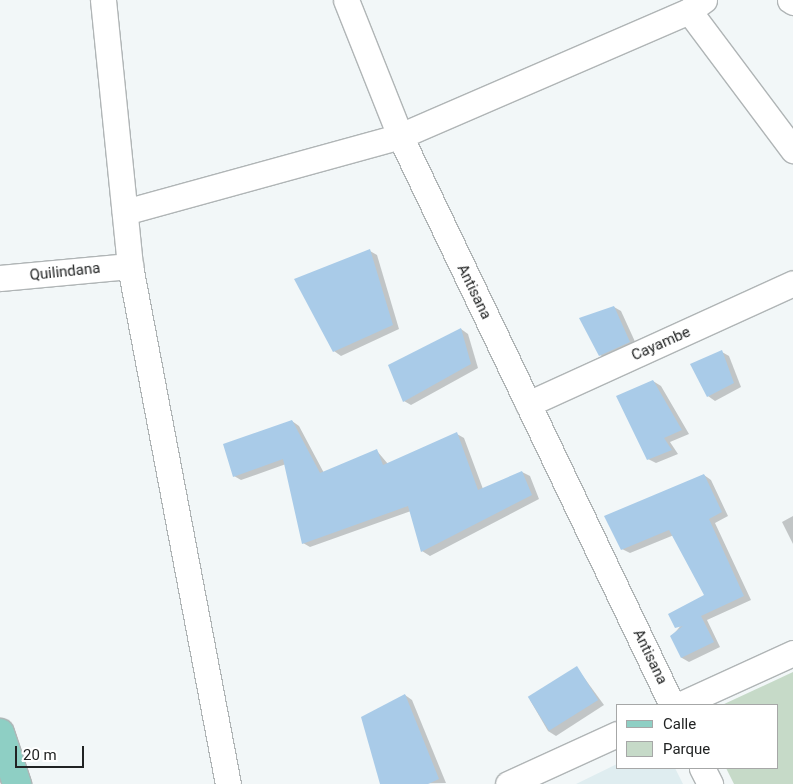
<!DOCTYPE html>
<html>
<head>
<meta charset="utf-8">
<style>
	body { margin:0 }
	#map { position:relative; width:793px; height:784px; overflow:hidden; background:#f2f7f8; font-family:Roboto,sans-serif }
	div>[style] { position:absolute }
	.built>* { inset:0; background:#dfedf0 }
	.green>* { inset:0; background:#c6dac8 }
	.shadow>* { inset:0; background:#0003 }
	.building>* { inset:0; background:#a9cbe8; transform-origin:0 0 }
	.roads { filter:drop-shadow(1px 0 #b0b5b6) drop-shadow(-1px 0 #b0b5b6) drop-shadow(0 1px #b0b5b6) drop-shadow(0 -1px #b0b5b6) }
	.minor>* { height:25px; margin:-12.5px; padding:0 12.5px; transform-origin:12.5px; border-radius:12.5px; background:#fff }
	.major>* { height:28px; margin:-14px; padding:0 14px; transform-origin:14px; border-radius:14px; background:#8ecfc4 }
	span { translate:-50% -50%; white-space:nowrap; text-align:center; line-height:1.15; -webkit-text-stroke:4px #fff; paint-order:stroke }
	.street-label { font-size:15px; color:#212323 }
	.legend { position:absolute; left:616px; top:704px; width:162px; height:65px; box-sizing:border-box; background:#fff; border:1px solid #a6a7a7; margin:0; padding:6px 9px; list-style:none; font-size:15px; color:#212323 }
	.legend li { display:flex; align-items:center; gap:10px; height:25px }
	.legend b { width:25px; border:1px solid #a6a7a7 }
	.scale { position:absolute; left:15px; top:746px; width:69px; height:22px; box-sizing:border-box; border:2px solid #212323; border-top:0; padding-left:6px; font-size:15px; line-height:18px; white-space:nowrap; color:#212323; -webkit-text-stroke:4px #fff; paint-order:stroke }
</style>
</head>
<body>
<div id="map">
	<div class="built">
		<div style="clip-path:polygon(617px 764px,617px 768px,675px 768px,683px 784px,576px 784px)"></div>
	</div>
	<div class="green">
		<div style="clip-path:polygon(793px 672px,793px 784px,734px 784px,726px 768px,777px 768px,777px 705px,722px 705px)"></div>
	</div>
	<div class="shadow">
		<div style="clip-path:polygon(370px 251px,377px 255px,399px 329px,341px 356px,334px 351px)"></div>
		<div style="clip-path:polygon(614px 307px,621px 311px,637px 346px,607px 359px,600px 355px)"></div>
		<div style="clip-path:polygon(461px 329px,468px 334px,478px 368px,411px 405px,404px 401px)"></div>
		<div style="clip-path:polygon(722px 352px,729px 356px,741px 387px,715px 401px,708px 396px)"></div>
		<div style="clip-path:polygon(653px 381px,661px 386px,689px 434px,670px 442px,678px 454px,656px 463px,648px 459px)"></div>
		<div style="clip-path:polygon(292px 421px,299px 426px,324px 473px,377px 451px,388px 464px,457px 434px,464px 438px,483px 489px,522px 472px,530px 476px,539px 499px,430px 556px,422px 551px,411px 511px,310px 547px,303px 543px,286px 464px,241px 480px,234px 476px)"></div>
		<div style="clip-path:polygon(704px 475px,711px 480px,728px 516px,715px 523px,751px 600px,707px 620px,720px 647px,689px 662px,682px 658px,672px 636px,706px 596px,674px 535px,630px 553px,622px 549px)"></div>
		<div style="clip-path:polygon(793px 516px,793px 544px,782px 522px)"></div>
		<div style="clip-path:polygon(577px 668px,604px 705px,556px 736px,548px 731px,530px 700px)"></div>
		<div style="clip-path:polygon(405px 695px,412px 700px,446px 783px,382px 784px)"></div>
	</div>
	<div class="building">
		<div style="clip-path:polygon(370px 249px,393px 325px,333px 352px,294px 279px)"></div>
		<div style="clip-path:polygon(614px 306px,630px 342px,599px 356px,579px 318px)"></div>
		<div style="clip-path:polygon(461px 328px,471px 364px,403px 402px,388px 365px)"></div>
		<div style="clip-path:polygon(722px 350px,734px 383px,707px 397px,690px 364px)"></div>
		<div style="clip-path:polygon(653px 380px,682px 430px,664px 438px,672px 450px,647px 460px,616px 396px)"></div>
		<div style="clip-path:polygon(292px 420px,320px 473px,377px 449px,383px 465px,457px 432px,478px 490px,522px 471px,532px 495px,421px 552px,408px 506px,302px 544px,283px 459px,233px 477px,223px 444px)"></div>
		<div style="clip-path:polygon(704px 474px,722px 512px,709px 519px,744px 596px,701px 616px,714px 642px,681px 658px,670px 636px,683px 626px,675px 628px,668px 614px,704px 595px,669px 530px,621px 550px,604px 516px)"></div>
		<div style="left:577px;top:666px;width:40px;height:58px;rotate:58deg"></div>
		<div style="clip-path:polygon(405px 694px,439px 779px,428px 784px,380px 784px,361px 717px)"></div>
	</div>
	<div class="roads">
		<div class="minor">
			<div style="left:103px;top:0;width:267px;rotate:84.2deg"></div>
			<div style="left:130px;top:266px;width:527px;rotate:79.29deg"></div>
			<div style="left:346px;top:0;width:146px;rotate:68.3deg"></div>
			<div style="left:400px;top:136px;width:631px;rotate:64.45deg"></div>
			<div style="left:704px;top:0;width:19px;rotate:144deg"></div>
			<div style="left:689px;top:11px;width:174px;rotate:53.2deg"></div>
			<div style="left:790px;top:0;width:4px;rotate:34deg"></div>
			<div style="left:125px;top:212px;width:285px;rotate:-15.4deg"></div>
			<div style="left:400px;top:136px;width:315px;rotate:-23.4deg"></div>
			<div style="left:0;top:278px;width:131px;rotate:-5.3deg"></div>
			<div style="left:528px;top:404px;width:291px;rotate:-24.5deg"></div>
			<div style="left:679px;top:705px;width:125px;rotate:-24.5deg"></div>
			<div style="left:702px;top:768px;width:18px;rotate:63deg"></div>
			<div style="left:508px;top:784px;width:120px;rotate:-24.6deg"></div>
		</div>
		<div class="major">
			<div style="left:0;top:733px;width:54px;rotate:71.6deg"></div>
		</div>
	</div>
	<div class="street-label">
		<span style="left:65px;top:272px;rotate:-6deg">Quilindana</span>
		<span style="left:474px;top:292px;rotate:64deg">Antisana</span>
		<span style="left:661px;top:344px;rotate:-24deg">Cayambe</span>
		<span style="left:650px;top:657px;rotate:64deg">Antisana</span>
	</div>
	<ul class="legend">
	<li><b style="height:6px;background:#8ecfc4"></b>Calle</li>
	<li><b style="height:14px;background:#c6dac8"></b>Parque</li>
	</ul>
	<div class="scale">20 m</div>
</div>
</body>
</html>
